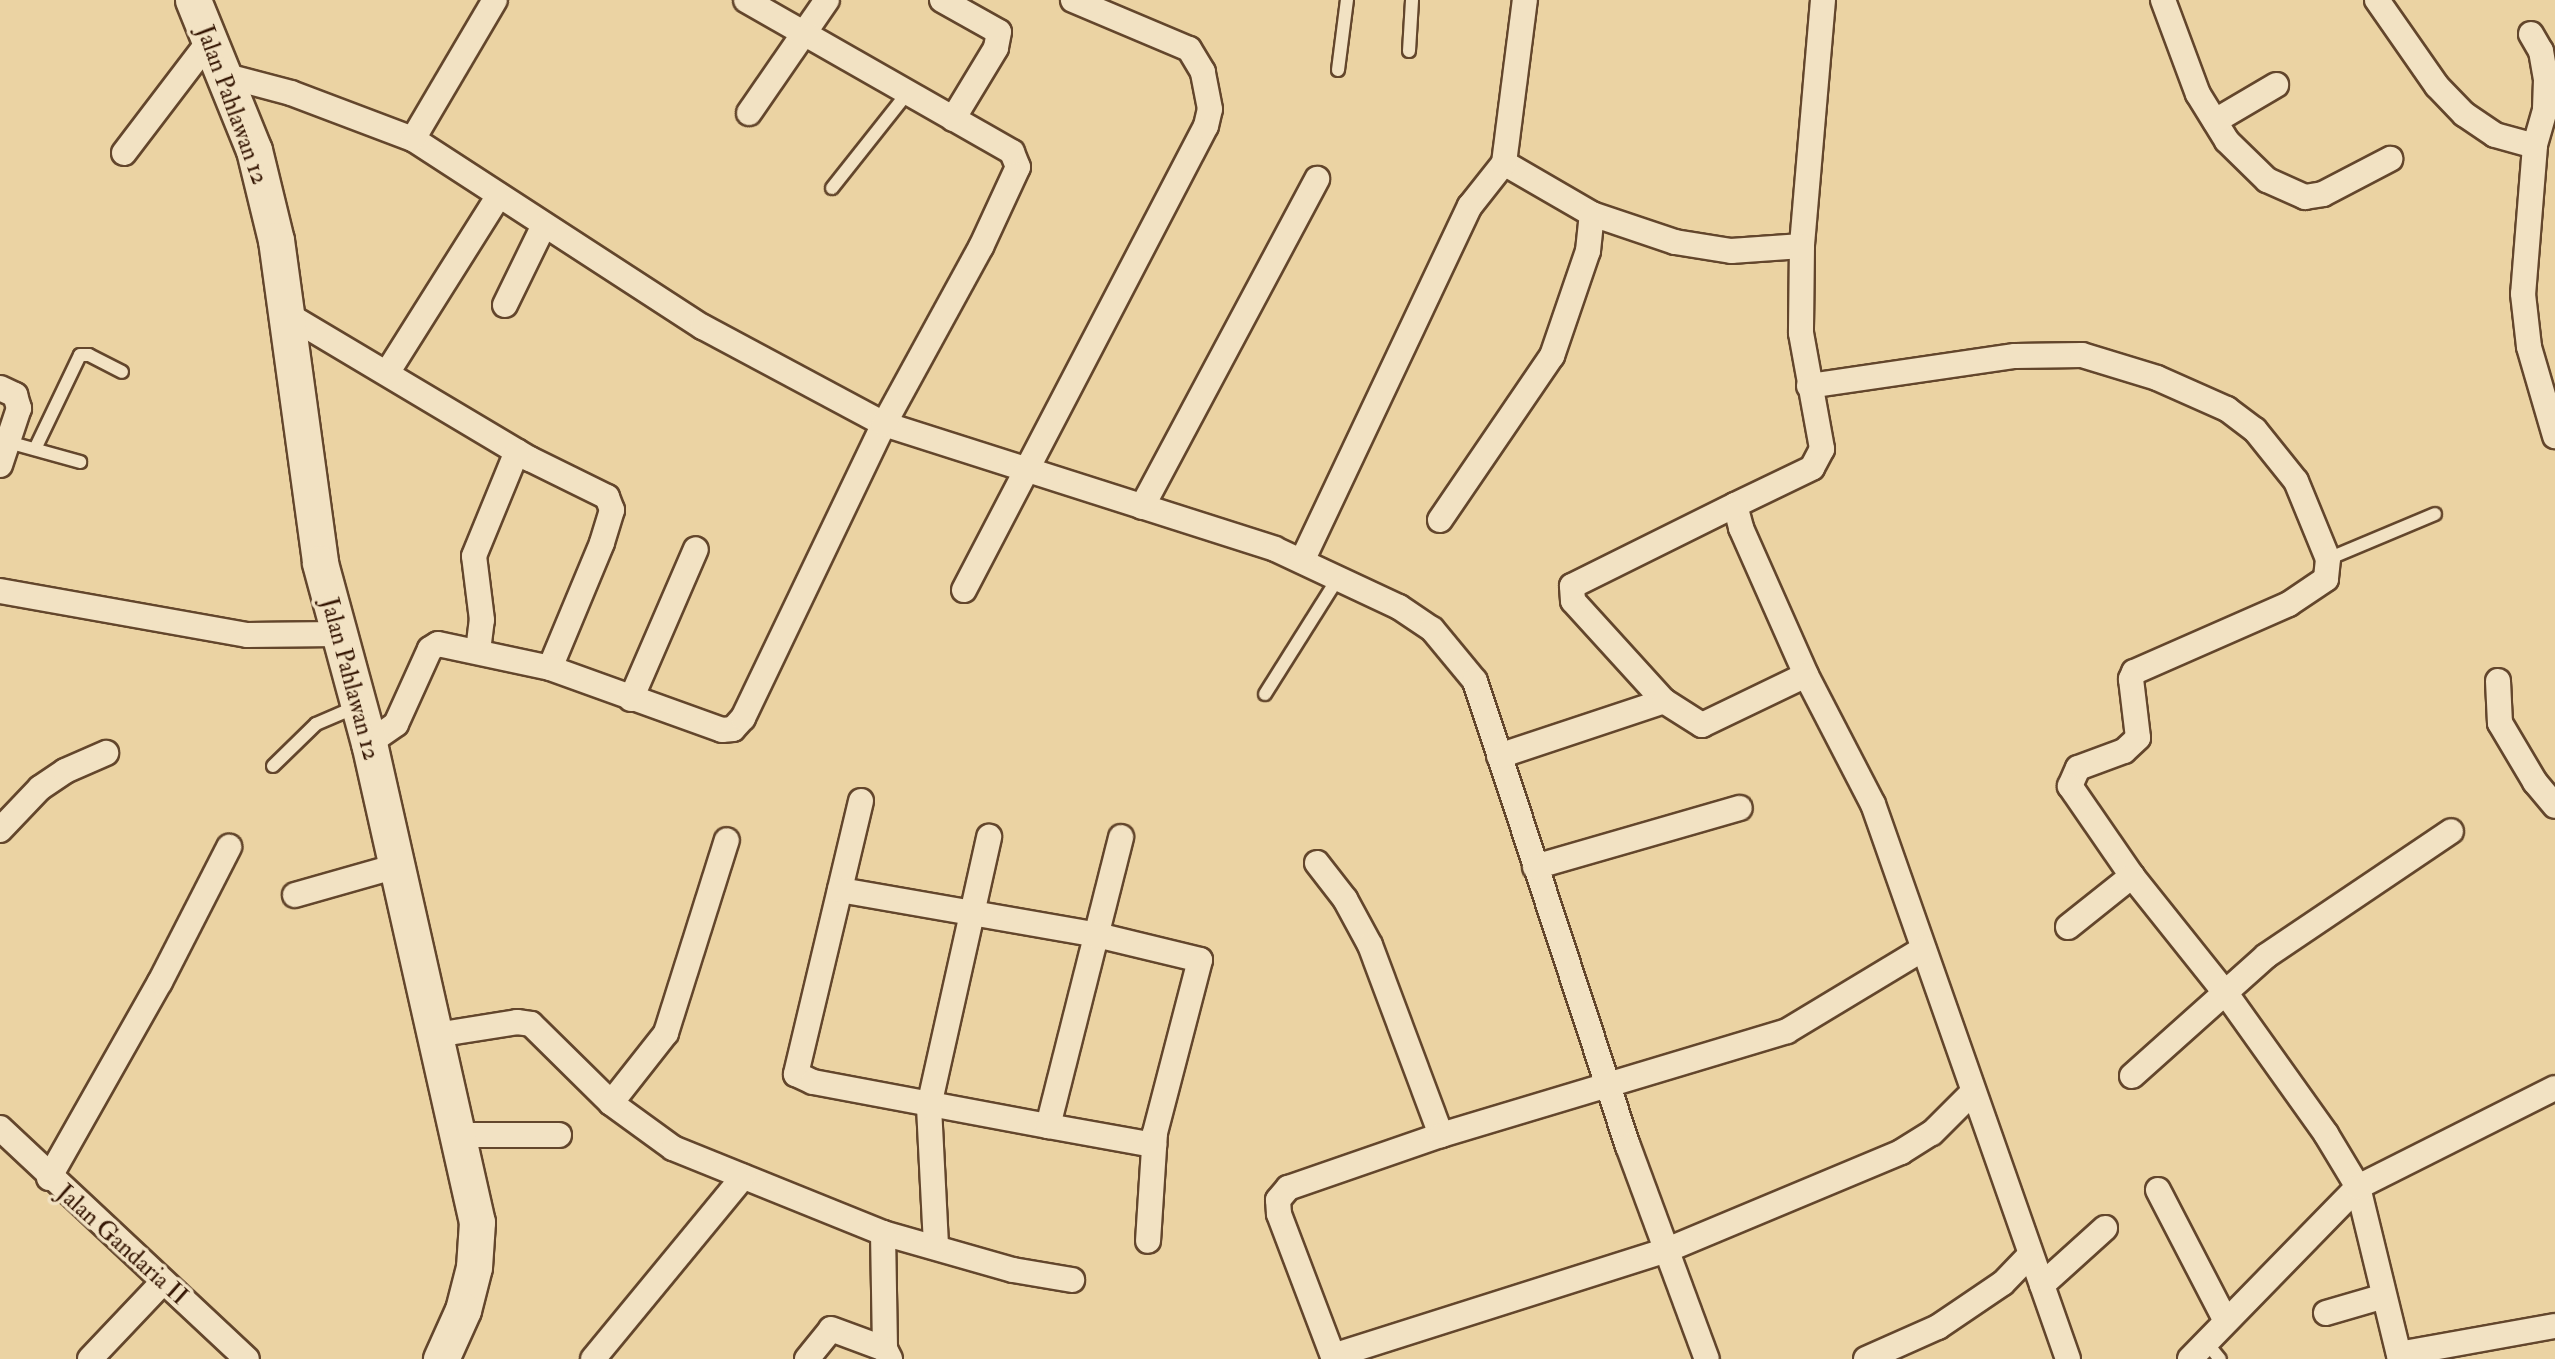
<!DOCTYPE html>
<html>
<head>
<meta charset="utf-8">
<style>
	body { margin:0 }
	#map { position:relative; width:2555px; height:1359px; overflow:hidden; background:#ebd3a3; font-family:"IM FELL Double Pica",serif }
	div>[style] { position:absolute }
	.roads { filter:drop-shadow(2px 0 #63462c) drop-shadow(-2px 0 #63462c) drop-shadow(0 2px #63462c) drop-shadow(0 -2px #63462c) }
	.lane>* { height:12px; margin:-6px; padding:0 6px; transform-origin:6px; border-radius:6px; background:#f2e2c3 }
	.street>* { height:24px; margin:-12px; padding:0 12px; transform-origin:12px; border-radius:12px; background:#f2e2c3 }
	.secondary>* { height:35px; margin:-17.5px; padding:0 17.5px; transform-origin:17.5px; border-radius:17.5px; background:#f2e2c3 }
	span { translate:-50% -50%; white-space:nowrap; text-align:center; line-height:1.15; -webkit-text-stroke:7px #f2e2c3; paint-order:stroke }
	.street-label { font-size:24px; color:#361704 }
</style>
</head>
<body>
<div id="map">
	<div class="roads">
		<div class="lane">
			<div style="left:1409px;top:51px;width:51px;rotate:-86.6deg"></div>
			<div style="left:1338px;top:70px;width:71px;rotate:-82.7deg"></div>
			<div style="left:832px;top:188px;width:122px;rotate:-51.6deg"></div>
			<div style="left:8px;top:442px;width:75px;rotate:15.5deg"></div>
			<div style="left:35px;top:449px;width:104px;rotate:-64.4deg"></div>
			<div style="left:80px;top:355px;width:9px"></div>
			<div style="left:89px;top:355px;width:37px;rotate:27deg"></div>
			<div style="left:2328px;top:559px;width:116px;rotate:-22.8deg"></div>
			<div style="left:1265px;top:694px;width:137px;rotate:-57.8deg"></div>
			<div style="left:273px;top:766px;width:60px;rotate:-44.3deg"></div>
			<div style="left:316px;top:724px;width:46px;rotate:-23.2deg"></div>
			<div style="left:2206px;top:1342px;width:22px;rotate:51deg"></div>
		</div>
		<div class="street">
			<div style="left:942px;top:0;width:65px;rotate:29.3deg"></div>
			<div style="left:999px;top:32px;width:16px;rotate:101deg"></div>
			<div style="left:996px;top:48px;width:83px;rotate:121.2deg"></div>
			<div style="left:1823px;top:0;width:247px;rotate:94.9deg"></div>
			<div style="left:1802px;top:246px;width:87px;rotate:90.7deg"></div>
			<div style="left:1801px;top:333px;width:118px;rotate:79.7deg"></div>
			<div style="left:1822px;top:449px;width:21px;rotate:118deg"></div>
			<div style="left:1812px;top:468px;width:85px;rotate:154.3deg"></div>
			<div style="left:1735px;top:505px;width:24px;rotate:75deg"></div>
			<div style="left:1741px;top:528px;width:161px;rotate:66.1deg"></div>
			<div style="left:1806px;top:675px;width:145px;rotate:62.6deg"></div>
			<div style="left:1873px;top:804px;width:588px;rotate:70.64deg"></div>
			<div style="left:2163px;top:0;width:100px;rotate:69.6deg"></div>
			<div style="left:2198px;top:94px;width:55px;rotate:58.3deg"></div>
			<div style="left:2227px;top:141px;width:56px;rotate:44.3deg"></div>
			<div style="left:2267px;top:180px;width:42px;rotate:24.1deg"></div>
			<div style="left:2305px;top:197px;width:18px;rotate:-9deg"></div>
			<div style="left:2323px;top:194px;width:76px;rotate:-27.6deg"></div>
			<div style="left:2377px;top:0;width:105px;rotate:55.1deg"></div>
			<div style="left:2437px;top:86px;width:39px;rotate:46deg"></div>
			<div style="left:2464px;top:114px;width:37px;rotate:34deg"></div>
			<div style="left:2495px;top:135px;width:41px;rotate:15.4deg"></div>
			<div style="left:2535px;top:146px;width:148px;rotate:94.6deg"></div>
			<div style="left:2523px;top:294px;width:53px;rotate:83.5deg"></div>
			<div style="left:2529px;top:347px;width:93px;rotate:73.7deg"></div>
			<div style="left:2531px;top:34px;width:20px;rotate:60deg"></div>
			<div style="left:2541px;top:51px;width:29px;rotate:80deg"></div>
			<div style="left:2546px;top:80px;width:30px;rotate:92deg"></div>
			<div style="left:2545px;top:110px;width:37px;rotate:106deg"></div>
			<div style="left:227px;top:76px;width:66px;rotate:14.9deg"></div>
			<div style="left:291px;top:93px;width:130px;rotate:20.7deg"></div>
			<div style="left:413px;top:139px;width:346px;rotate:33deg"></div>
			<div style="left:703px;top:327px;width:205px;rotate:28.2deg"></div>
			<div style="left:884px;top:424px;width:410px;rotate:17.7deg"></div>
			<div style="left:1275px;top:549px;width:137px;rotate:25.1deg"></div>
			<div style="left:1399px;top:607px;width:40px;rotate:34deg"></div>
			<div style="left:1432px;top:629px;width:67px;rotate:50.4deg"></div>
			<div style="left:1475px;top:681px;width:490px;rotate:71.8deg"></div>
			<div style="left:1628px;top:1146px;width:227px;rotate:69.7deg"></div>
			<div style="left:749px;top:113px;width:137px;rotate:-55.4deg"></div>
			<div style="left:2215px;top:121px;width:71px;rotate:-30.5deg"></div>
			<div style="left:413px;top:139px;width:161px;rotate:-59.5deg"></div>
			<div style="left:124px;top:153px;width:142px;rotate:-52.7deg"></div>
			<div style="left:1504px;top:163px;width:102px;rotate:30.1deg"></div>
			<div style="left:1592px;top:214px;width:88px;rotate:18.6deg"></div>
			<div style="left:1675px;top:242px;width:57px;rotate:9.1deg"></div>
			<div style="left:1731px;top:251px;width:71px;rotate:-4deg"></div>
			<div style="left:505px;top:305px;width:89px;rotate:-64deg"></div>
			<div style="left:288px;top:315px;width:282px;rotate:30.8deg"></div>
			<div style="left:530px;top:459px;width:86px;rotate:26.3deg"></div>
			<div style="left:607px;top:497px;width:14px;rotate:69deg"></div>
			<div style="left:612px;top:510px;width:34px;rotate:107deg"></div>
			<div style="left:602px;top:543px;width:135px;rotate:112.6deg"></div>
			<div style="left:387px;top:373px;width:210px;rotate:-57.8deg"></div>
			<div style="left:1809px;top:386px;width:208px;rotate:-8.3deg"></div>
			<div style="left:2015px;top:356px;width:67px;rotate:-0.9deg"></div>
			<div style="left:2082px;top:355px;width:78px;rotate:17deg"></div>
			<div style="left:2157px;top:378px;width:77px;rotate:23.9deg"></div>
			<div style="left:2227px;top:409px;width:35px;rotate:37deg"></div>
			<div style="left:2255px;top:430px;width:65px;rotate:51.2deg"></div>
			<div style="left:2296px;top:481px;width:84px;rotate:67.7deg"></div>
			<div style="left:2328px;top:559px;width:20px;rotate:96deg"></div>
			<div style="left:2326px;top:579px;width:45px;rotate:146deg"></div>
			<div style="left:2289px;top:604px;width:169px;rotate:156.3deg"></div>
			<div style="left:2134px;top:672px;width:8px;rotate:113deg"></div>
			<div style="left:2131px;top:679px;width:59px;rotate:83.2deg"></div>
			<div style="left:2138px;top:738px;width:19px;rotate:137deg"></div>
			<div style="left:2124px;top:751px;width:49px;rotate:159.7deg"></div>
			<div style="left:2078px;top:768px;width:20px;rotate:114deg"></div>
			<div style="left:2070px;top:786px;width:109px;rotate:55.4deg"></div>
			<div style="left:2132px;top:876px;width:152px;rotate:51.4deg"></div>
			<div style="left:2227px;top:995px;width:171px;rotate:54.5deg"></div>
			<div style="left:2326px;top:1134px;width:62px;rotate:58.9deg"></div>
			<div style="left:2358px;top:1187px;width:177px;rotate:76.3deg"></div>
			<div style="left:0;top:388px;width:17px;rotate:25deg"></div>
			<div style="left:15px;top:395px;width:14px;rotate:73deg"></div>
			<div style="left:19px;top:408px;width:60px;rotate:108.4deg"></div>
			<div style="left:1142px;top:507px;width:372px;rotate:-61.9deg"></div>
			<div style="left:1440px;top:520px;width:199px;rotate:-55.7deg"></div>
			<div style="left:1552px;top:356px;width:111px;rotate:-71.1deg"></div>
			<div style="left:1588px;top:251px;width:37px;rotate:-84deg"></div>
			<div style="left:1302px;top:561px;width:393px;rotate:-64.7deg"></div>
			<div style="left:1470px;top:206px;width:55px;rotate:-51.7deg"></div>
			<div style="left:1504px;top:163px;width:164px;rotate:-82.7deg"></div>
			<div style="left:964px;top:590px;width:523px;rotate:-62.46deg"></div>
			<div style="left:1206px;top:126px;width:17px;rotate:-77deg"></div>
			<div style="left:1210px;top:109px;width:38px;rotate:-101deg"></div>
			<div style="left:1203px;top:72px;width:27px;rotate:-121deg"></div>
			<div style="left:1189px;top:49px;width:126px;rotate:-157.1deg"></div>
			<div style="left:0;top:591px;width:251px;rotate:10.1deg"></div>
			<div style="left:247px;top:635px;width:90px;rotate:-0.6deg"></div>
			<div style="left:478px;top:651px;width:31px;rotate:-83deg"></div>
			<div style="left:482px;top:620px;width:64px;rotate:-97.1deg"></div>
			<div style="left:474px;top:556px;width:113px;rotate:-67.7deg"></div>
			<div style="left:2498px;top:681px;width:42px;rotate:87.3deg"></div>
			<div style="left:2500px;top:723px;width:69px;rotate:59.3deg"></div>
			<div style="left:2535px;top:782px;width:31px;rotate:50deg"></div>
			<div style="left:631px;top:699px;width:163px;rotate:-66.6deg"></div>
			<div style="left:1664px;top:701px;width:135px;rotate:-132.3deg"></div>
			<div style="left:1573px;top:601px;width:15px;rotate:-94deg"></div>
			<div style="left:1572px;top:586px;width:182px;rotate:-26.4deg"></div>
			<div style="left:369px;top:743px;width:33px;rotate:-35deg"></div>
			<div style="left:396px;top:724px;width:82px;rotate:-65.6deg"></div>
			<div style="left:430px;top:649px;width:9px;rotate:-32deg"></div>
			<div style="left:438px;top:644px;width:115px;rotate:12.1deg"></div>
			<div style="left:550px;top:668px;width:183px;rotate:19.8deg"></div>
			<div style="left:722px;top:730px;width:11px;rotate:-5deg"></div>
			<div style="left:733px;top:729px;width:15px;rotate:-48deg"></div>
			<div style="left:743px;top:718px;width:326px;rotate:-64.4deg"></div>
			<div style="left:884px;top:424px;width:202px;rotate:-61.3deg"></div>
			<div style="left:981px;top:247px;width:88px;rotate:-65.2deg"></div>
			<div style="left:1018px;top:167px;width:16px;rotate:-112deg"></div>
			<div style="left:1012px;top:152px;width:306px;rotate:-150.3deg"></div>
			<div style="left:1499px;top:756px;width:174px;rotate:-18.4deg"></div>
			<div style="left:1664px;top:701px;width:45px;rotate:32.3deg"></div>
			<div style="left:1702px;top:725px;width:115px;rotate:-25.7deg"></div>
			<div style="left:861px;top:801px;width:281px;rotate:103.4deg"></div>
			<div style="left:796px;top:1074px;width:19px;rotate:25deg"></div>
			<div style="left:813px;top:1082px;width:239px;rotate:10.6deg"></div>
			<div style="left:1048px;top:1126px;width:298px;rotate:-75.8deg"></div>
			<div style="left:0;top:830px;width:58px;rotate:-46.4deg"></div>
			<div style="left:40px;top:788px;width:30px;rotate:-34deg"></div>
			<div style="left:65px;top:771px;width:45px;rotate:-23.7deg"></div>
			<div style="left:1317px;top:863px;width:46px;rotate:52.1deg"></div>
			<div style="left:1345px;top:899px;width:52px;rotate:61.5deg"></div>
			<div style="left:1370px;top:945px;width:203px;rotate:69.5deg"></div>
			<div style="left:1535px;top:867px;width:213px;rotate:-16.1deg"></div>
			<div style="left:840px;top:890px;width:261px;rotate:9.9deg"></div>
			<div style="left:1097px;top:935px;width:106px;rotate:13.6deg"></div>
			<div style="left:1200px;top:960px;width:179px;rotate:104.6deg"></div>
			<div style="left:1155px;top:1133px;width:108px;rotate:93.7deg"></div>
			<div style="left:295px;top:895px;width:106px;rotate:-15.9deg"></div>
			<div style="left:2068px;top:927px;width:82px;rotate:-38.6deg"></div>
			<div style="left:436px;top:1035px;width:82px;rotate:-9.1deg"></div>
			<div style="left:517px;top:1022px;width:14px;rotate:8deg"></div>
			<div style="left:531px;top:1024px;width:112px;rotate:44.6deg"></div>
			<div style="left:611px;top:1103px;width:77px;rotate:36deg"></div>
			<div style="left:673px;top:1148px;width:227px;rotate:22deg"></div>
			<div style="left:883px;top:1233px;width:135px;rotate:15.9deg"></div>
			<div style="left:1013px;top:1270px;width:60px;rotate:9.6deg"></div>
			<div style="left:2132px;top:1076px;width:180px;rotate:-41.8deg"></div>
			<div style="left:2266px;top:956px;width:223px;rotate:-34deg"></div>
			<div style="left:611px;top:1103px;width:89px;rotate:-51.8deg"></div>
			<div style="left:666px;top:1033px;width:202px;rotate:-72.5deg"></div>
			<div style="left:1048px;top:1126px;width:108px;rotate:10.2deg"></div>
			<div style="left:0;top:1128px;width:338px;rotate:43.1deg"></div>
			<div style="left:458px;top:1135px;width:101px"></div>
			<div style="left:49px;top:1178px;width:225px;rotate:-60.5deg"></div>
			<div style="left:160px;top:982px;width:152px;rotate:-62.9deg"></div>
			<div style="left:2158px;top:1190px;width:145px;rotate:62.6deg"></div>
			<div style="left:883px;top:1233px;width:116px;rotate:89deg"></div>
			<div style="left:885px;top:1349px;width:11px;rotate:63deg"></div>
			<div style="left:936px;top:1245px;width:139px;rotate:-92.9deg"></div>
			<div style="left:929px;top:1106px;width:276px;rotate:-77.4deg"></div>
			<div style="left:2042px;top:1285px;width:85px;rotate:-42.1deg"></div>
			<div style="left:2326px;top:1313px;width:60px;rotate:-16.3deg"></div>
			<div style="left:2399px;top:1354px;width:158px;rotate:-10.2deg"></div>
			<div style="left:1333px;top:1356px;width:350px;rotate:-17.6deg"></div>
			<div style="left:1667px;top:1250px;width:254px;rotate:-22.7deg"></div>
			<div style="left:1901px;top:1152px;width:36px;rotate:-32deg"></div>
			<div style="left:1932px;top:1133px;width:57px;rotate:-45deg"></div>
			<div style="left:90px;top:1359px;width:106px;rotate:-46.5deg"></div>
			<div style="left:593px;top:1359px;width:236px;rotate:-50.5deg"></div>
			<div style="left:807px;top:1359px;width:38px;rotate:-51deg"></div>
			<div style="left:831px;top:1329px;width:58px;rotate:20.3deg"></div>
			<div style="left:1334px;top:1359px;width:155px;rotate:-110.8deg"></div>
			<div style="left:1279px;top:1214px;width:14px;rotate:-94deg"></div>
			<div style="left:1278px;top:1200px;width:16px;rotate:-50deg"></div>
			<div style="left:1288px;top:1188px;width:162px;rotate:-19.1deg"></div>
			<div style="left:1441px;top:1135px;width:361px;rotate:-16.7deg"></div>
			<div style="left:1787px;top:1031px;width:159px;rotate:-31.1deg"></div>
			<div style="left:1866px;top:1359px;width:79px;rotate:-24deg"></div>
			<div style="left:1938px;top:1327px;width:78px;rotate:-34.1deg"></div>
			<div style="left:2003px;top:1283px;width:39px;rotate:-46deg"></div>
			<div style="left:2190px;top:1359px;width:240px;rotate:-45.7deg"></div>
			<div style="left:2358px;top:1187px;width:220px;rotate:-26.7deg"></div>
		</div>
		<div class="secondary">
			<div style="left:193px;top:0;width:162px;rotate:67.9deg"></div>
			<div style="left:254px;top:150px;width:93px;rotate:76.3deg"></div>
			<div style="left:276px;top:240px;width:326px;rotate:82.2deg"></div>
			<div style="left:320px;top:563px;width:187px;rotate:74.8deg"></div>
			<div style="left:369px;top:743px;width:491px;rotate:77.3deg"></div>
			<div style="left:477px;top:1222px;width:45px;rotate:93.8deg"></div>
			<div style="left:474px;top:1267px;width:44px;rotate:104.3deg"></div>
			<div style="left:463px;top:1310px;width:54px;rotate:114.2deg"></div>
		</div>
	</div>
	<div class="street-label">
		<span style="left:232px;top:105px;rotate:70deg">Jalan Pahlawan 12</span>
		<span style="left:350px;top:679px;rotate:75deg">Jalan Pahlawan 12</span>
		<span style="left:122px;top:1245px;rotate:42deg">Jalan Gandaria II</span>
	</div>
</div>
</body>
</html>
